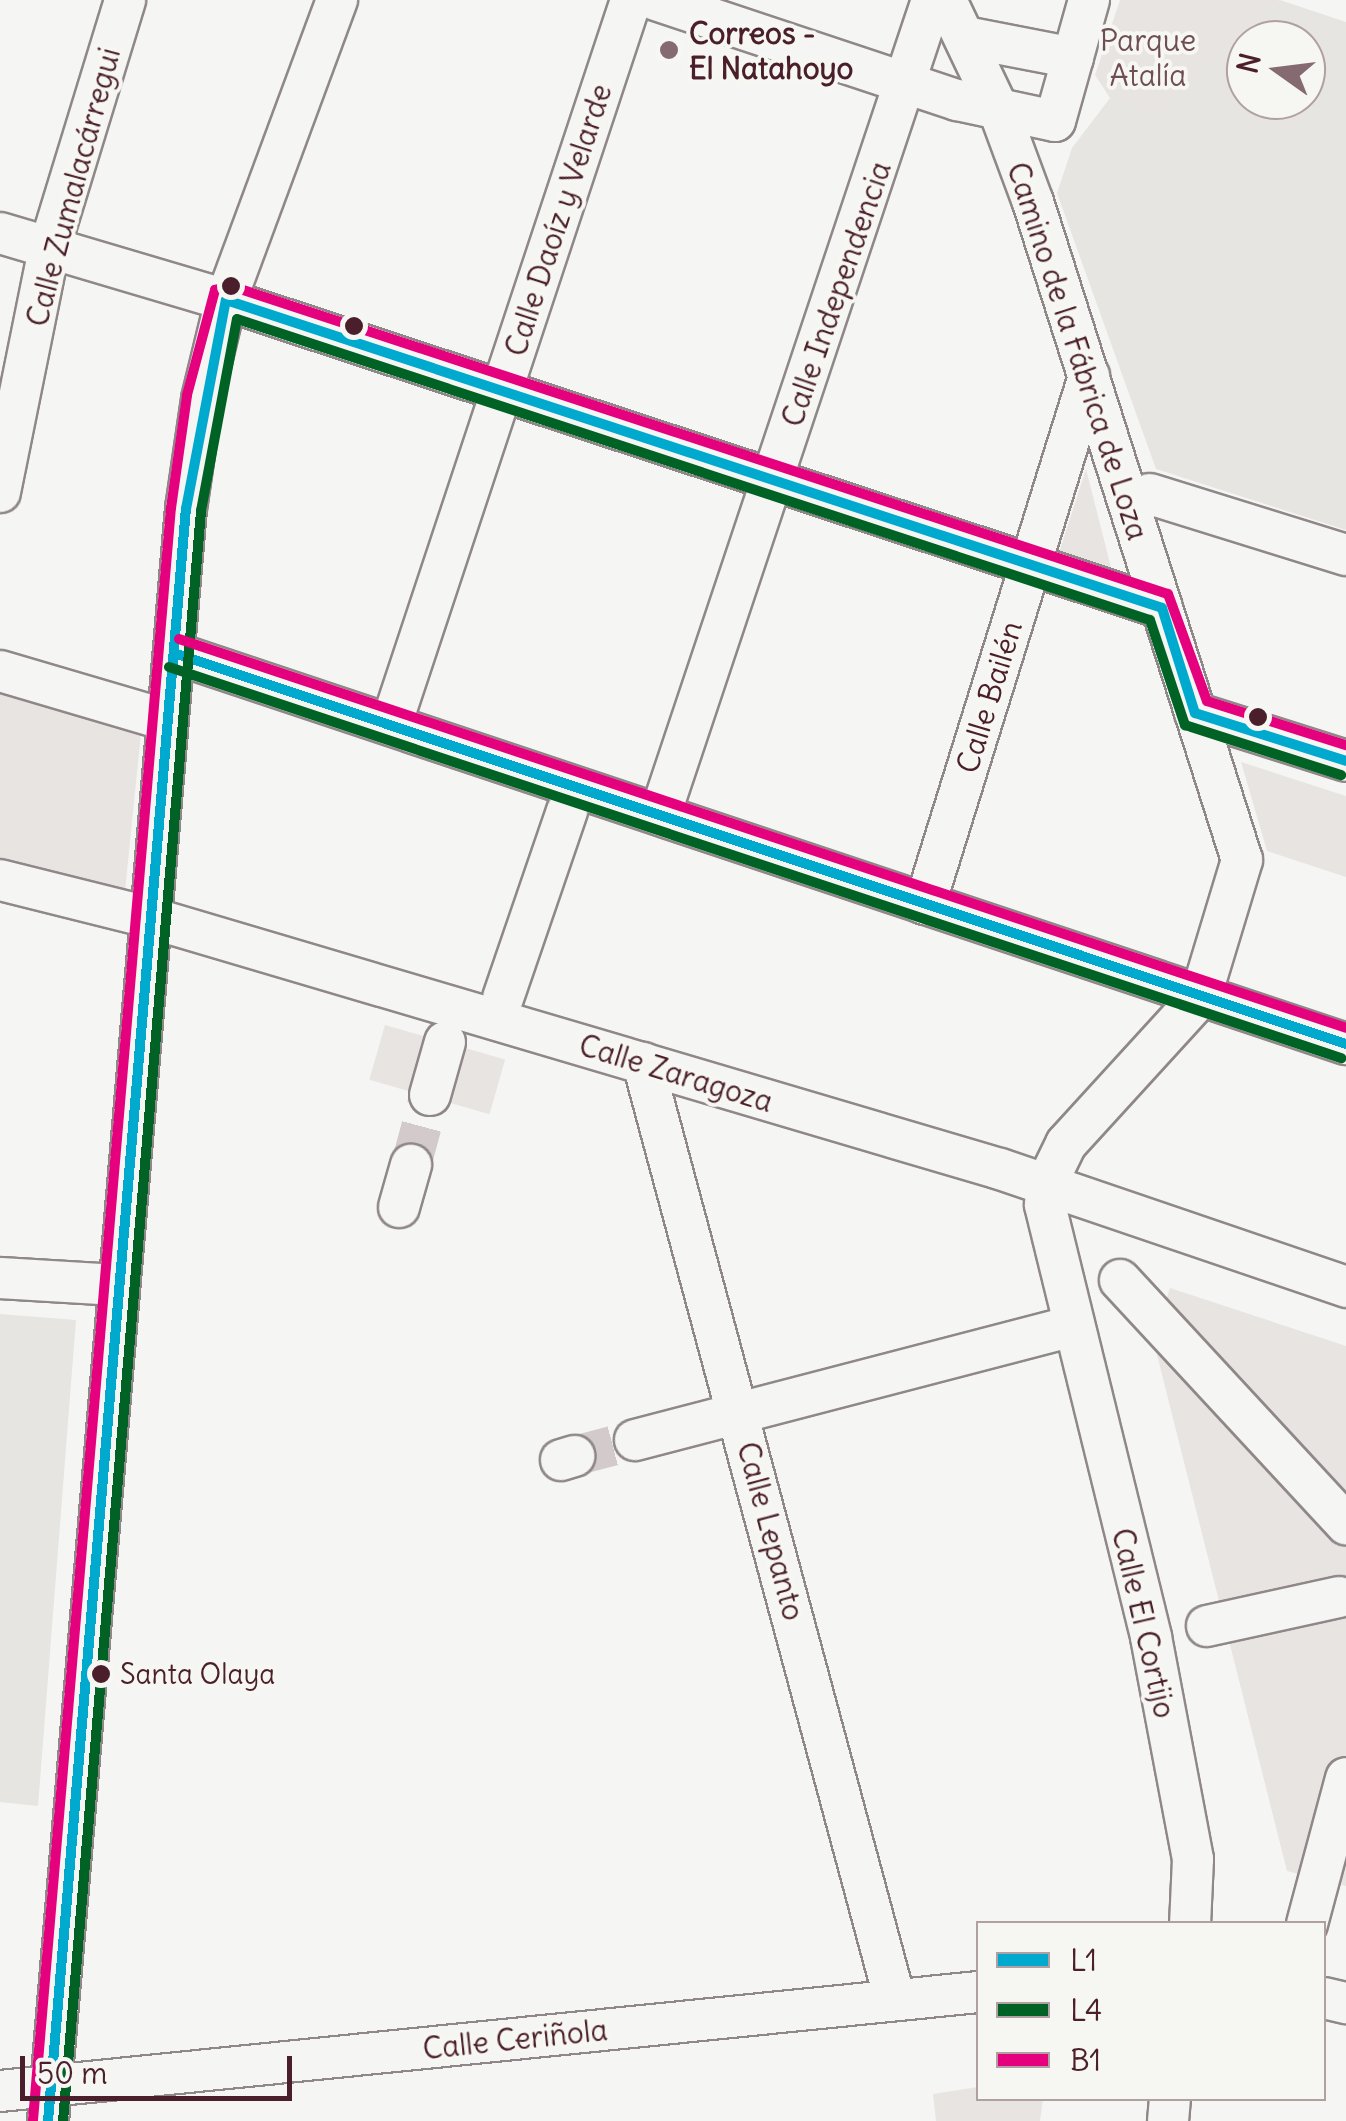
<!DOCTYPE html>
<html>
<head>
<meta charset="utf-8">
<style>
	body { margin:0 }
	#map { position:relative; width:1346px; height:2121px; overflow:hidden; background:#f5f5f3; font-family:Delius,sans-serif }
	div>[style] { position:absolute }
	.built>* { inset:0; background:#e7e5e2 }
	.green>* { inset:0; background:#e8e4e2; transform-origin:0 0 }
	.minor-tunnel>* { height:40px; margin-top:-20px; transform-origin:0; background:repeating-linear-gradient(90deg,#d3cacb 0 40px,transparent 0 60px) }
	.roads { filter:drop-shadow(2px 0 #8f8788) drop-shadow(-2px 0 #8f8788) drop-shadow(0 2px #8f8788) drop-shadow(0 -2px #8f8788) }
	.minor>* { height:40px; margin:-20px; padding:0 20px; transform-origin:20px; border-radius:20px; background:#f5f5f3 }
	.bus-1>* { height:10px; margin:-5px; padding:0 5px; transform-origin:5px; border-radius:5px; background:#00a9ce }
	.bus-2>* { height:10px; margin:-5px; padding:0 5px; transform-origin:5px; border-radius:5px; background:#006224 }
	.bus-3>* { height:10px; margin:-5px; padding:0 5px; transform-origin:5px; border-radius:5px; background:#e5007d }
	.dots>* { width:28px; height:28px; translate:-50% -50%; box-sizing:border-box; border:5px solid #f6f6f2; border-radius:50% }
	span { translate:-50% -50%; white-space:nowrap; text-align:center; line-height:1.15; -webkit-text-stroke:8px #f6f6f2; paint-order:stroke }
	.bus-label { font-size:28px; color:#4a1f2b }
	.left { translate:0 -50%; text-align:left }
	.poi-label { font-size:30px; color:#4a1f2b; font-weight:700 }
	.park-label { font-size:30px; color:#6f4d56 }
	.street-label { font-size:30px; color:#4a1f2b }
	.legend { position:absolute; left:976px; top:1921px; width:350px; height:180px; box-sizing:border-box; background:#f6f6f2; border:2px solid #b1a0a2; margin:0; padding:12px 18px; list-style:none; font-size:30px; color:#4a1f2b }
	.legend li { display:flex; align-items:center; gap:20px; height:50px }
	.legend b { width:50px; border:2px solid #b1a0a2 }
	.north { position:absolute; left:1226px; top:20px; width:100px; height:100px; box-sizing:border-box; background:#f6f6f2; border:2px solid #b1a0a2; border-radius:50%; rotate:284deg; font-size:28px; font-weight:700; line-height:40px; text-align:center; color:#4a1f2b }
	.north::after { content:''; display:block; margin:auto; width:35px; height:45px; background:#866a71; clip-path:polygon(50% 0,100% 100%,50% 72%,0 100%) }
	.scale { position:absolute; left:20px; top:2056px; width:272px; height:45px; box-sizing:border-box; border:5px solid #4a1f2b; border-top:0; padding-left:12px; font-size:30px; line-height:35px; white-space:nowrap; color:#4a1f2b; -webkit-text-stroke:8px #f6f6f2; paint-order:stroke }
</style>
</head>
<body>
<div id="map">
	<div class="built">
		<div style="clip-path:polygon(evenodd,1280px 0,1346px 22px,1346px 530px,1156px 469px,1057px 193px,1072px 148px,1110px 98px,1157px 112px,1280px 0,1246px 40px,1306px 40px,1306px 100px,1246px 100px,1246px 40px)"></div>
		<div style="clip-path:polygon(0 1314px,76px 1320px,38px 1806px,0 1802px)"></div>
	</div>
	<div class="green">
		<div style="clip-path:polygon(1120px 0,1280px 0,1157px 113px,1110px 98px,1095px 75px)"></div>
		<div style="clip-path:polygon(1086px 469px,1114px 579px,1057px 559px)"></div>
		<div style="clip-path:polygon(0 690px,141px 733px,124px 901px,0 869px)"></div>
		<div style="clip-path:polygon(1241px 762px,1346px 796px,1346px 877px,1267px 851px)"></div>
		<div style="left:385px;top:1025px;width:125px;height:57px;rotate:16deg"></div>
		<div style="clip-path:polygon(1170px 1288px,1346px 1346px,1346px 1886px,1287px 1871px,1153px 1339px)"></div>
		<div style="clip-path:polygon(978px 2087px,978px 2098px,1043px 2099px,1040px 2121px,936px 2121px,933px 2094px)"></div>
	</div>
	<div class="minor-tunnel">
		<div style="left:411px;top:1165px;width:73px;rotate:-74.8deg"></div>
		<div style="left:574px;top:1456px;width:63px;rotate:-14.7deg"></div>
	</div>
	<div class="roads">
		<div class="minor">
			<div style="left:656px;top:0;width:317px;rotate:18.4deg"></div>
			<div style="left:957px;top:100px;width:100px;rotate:12.1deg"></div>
			<div style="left:1055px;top:121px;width:126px;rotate:-74.3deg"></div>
			<div style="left:946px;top:0;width:125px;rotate:64.5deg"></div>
			<div style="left:1000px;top:113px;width:95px;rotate:69.7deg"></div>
			<div style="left:1033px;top:202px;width:690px;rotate:72.38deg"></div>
			<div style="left:1242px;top:860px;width:142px;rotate:106.8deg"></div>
			<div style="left:1201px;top:996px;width:200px;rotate:132.4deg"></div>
			<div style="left:1066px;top:1144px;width:43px;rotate:116deg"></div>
			<div style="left:1047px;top:1183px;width:22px;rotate:95deg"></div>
			<div style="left:1045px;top:1205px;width:445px;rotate:76.2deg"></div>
			<div style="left:1151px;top:1637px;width:226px;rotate:79.3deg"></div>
			<div style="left:1193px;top:1859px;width:65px;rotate:92.6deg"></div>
			<div style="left:965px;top:37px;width:110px;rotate:11deg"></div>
			<div style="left:0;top:233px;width:236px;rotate:16.5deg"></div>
			<div style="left:226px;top:300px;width:985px;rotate:18.21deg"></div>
			<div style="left:0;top:492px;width:248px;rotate:-78.6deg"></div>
			<div style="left:49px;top:249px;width:260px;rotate:-73deg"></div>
			<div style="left:1150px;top:494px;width:205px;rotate:17.3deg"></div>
			<div style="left:174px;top:653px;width:1236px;rotate:18.45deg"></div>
			<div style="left:0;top:671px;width:173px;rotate:16.4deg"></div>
			<div style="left:1195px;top:713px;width:158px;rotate:17.6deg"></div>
			<div style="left:391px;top:725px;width:764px;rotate:-71.68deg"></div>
			<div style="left:660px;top:815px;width:859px;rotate:-71.54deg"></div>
			<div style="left:0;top:880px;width:153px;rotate:14deg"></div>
			<div style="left:148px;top:917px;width:888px;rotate:16.48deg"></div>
			<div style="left:1000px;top:1169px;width:366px;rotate:18.8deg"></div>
			<div style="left:925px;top:904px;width:553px;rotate:-72.74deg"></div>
			<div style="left:503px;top:998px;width:198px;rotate:-71.1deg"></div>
			<div style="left:643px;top:1063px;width:970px;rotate:74.95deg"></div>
			<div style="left:430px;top:1095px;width:55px;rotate:-74.2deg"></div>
			<div style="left:399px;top:1207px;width:44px;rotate:-74.1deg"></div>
			<div style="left:0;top:1278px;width:118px;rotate:3.4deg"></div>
			<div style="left:1120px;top:1280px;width:333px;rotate:47.2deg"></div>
			<div style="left:635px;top:1440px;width:453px;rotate:-14.6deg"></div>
			<div style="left:561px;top:1460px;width:14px;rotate:-17deg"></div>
			<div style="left:1207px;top:1626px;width:135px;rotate:-12.4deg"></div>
			<div style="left:1307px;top:1924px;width:151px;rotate:-75deg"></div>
			<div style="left:1324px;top:1998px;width:23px;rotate:13deg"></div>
			<div style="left:0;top:2091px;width:983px;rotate:-5.78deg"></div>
			<div style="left:48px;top:2121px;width:1618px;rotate:-85.11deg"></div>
			<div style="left:186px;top:509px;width:111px;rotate:-81.7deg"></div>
			<div style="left:202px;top:399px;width:102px;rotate:-76.4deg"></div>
			<div style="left:226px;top:300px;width:320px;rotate:-69.7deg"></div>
			<div style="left:1168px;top:2121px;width:23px;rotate:-85deg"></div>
		</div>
	</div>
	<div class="bus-1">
		<div style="left:174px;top:653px;width:1236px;rotate:18.45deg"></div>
		<div style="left:48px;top:2121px;width:1618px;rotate:-85.11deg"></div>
		<div style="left:186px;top:509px;width:213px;rotate:-79.2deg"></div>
		<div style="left:226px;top:300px;width:985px;rotate:18.21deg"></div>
		<div style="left:1162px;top:608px;width:110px;rotate:72.6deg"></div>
		<div style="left:1195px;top:713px;width:158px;rotate:17.6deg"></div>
	</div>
	<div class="bus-2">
		<div style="left:169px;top:667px;width:1236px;rotate:18.45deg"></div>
		<div style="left:63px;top:2121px;width:1616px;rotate:-85.1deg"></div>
		<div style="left:201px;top:511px;width:195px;rotate:-79.4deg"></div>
		<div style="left:237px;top:319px;width:961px;rotate:18.25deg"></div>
		<div style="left:1150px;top:620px;width:111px;rotate:71.6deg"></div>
		<div style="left:1185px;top:725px;width:164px;rotate:17.8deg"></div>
	</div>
	<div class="bus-3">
		<div style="left:179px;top:639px;width:1230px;rotate:18.43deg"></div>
		<div style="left:33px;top:2120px;width:1618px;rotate:-85.11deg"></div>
		<div style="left:171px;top:508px;width:114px;rotate:-81.9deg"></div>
		<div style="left:187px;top:395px;width:109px;rotate:-75.1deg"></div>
		<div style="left:215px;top:290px;width:16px;rotate:-14deg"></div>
		<div style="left:231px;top:286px;width:986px;rotate:18.2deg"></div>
		<div style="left:1168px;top:594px;width:114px;rotate:70deg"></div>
		<div style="left:1207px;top:701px;width:146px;rotate:17.6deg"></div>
	</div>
	<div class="dots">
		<div style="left:669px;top:50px;background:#866a71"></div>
		<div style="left:231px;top:286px;background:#4a1f2b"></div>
		<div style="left:354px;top:326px;background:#4a1f2b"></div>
		<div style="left:1258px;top:717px;background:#4a1f2b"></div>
		<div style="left:101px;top:1674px;background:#4a1f2b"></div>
	</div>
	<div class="bus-label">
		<span class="left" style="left:120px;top:1674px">Santa Olaya</span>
	</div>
	<div class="poi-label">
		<span class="left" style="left:689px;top:50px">Correos -<br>El Natahoyo</span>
	</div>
	<div class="park-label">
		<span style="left:1148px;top:57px">Parque<br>Atalía</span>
	</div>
	<div class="street-label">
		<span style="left:73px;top:187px;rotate:-75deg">Calle Zumalacárregui</span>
		<span style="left:558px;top:220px;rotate:-72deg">Calle Daoíz y Velarde</span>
		<span style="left:836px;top:294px;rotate:-71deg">Calle Independencia</span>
		<span style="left:1078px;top:351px;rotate:72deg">Camino de la Fábrica de Loza</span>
		<span style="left:989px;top:697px;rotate:-73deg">Calle Bailén</span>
		<span style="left:676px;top:1073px;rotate:17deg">Calle Zaragoza</span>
		<span style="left:771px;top:1531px;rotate:75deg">Calle Lepanto</span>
		<span style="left:1144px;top:1623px;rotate:77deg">Calle El Cortijo</span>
		<span style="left:515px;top:2039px;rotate:-6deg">Calle Ceriñola</span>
	</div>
	<ul class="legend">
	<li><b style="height:12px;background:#00a9ce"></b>L1</li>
	<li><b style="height:12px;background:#006224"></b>L4</li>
	<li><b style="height:12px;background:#e5007d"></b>B1</li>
	</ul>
	<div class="north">N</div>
	<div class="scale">50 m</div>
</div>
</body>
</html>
